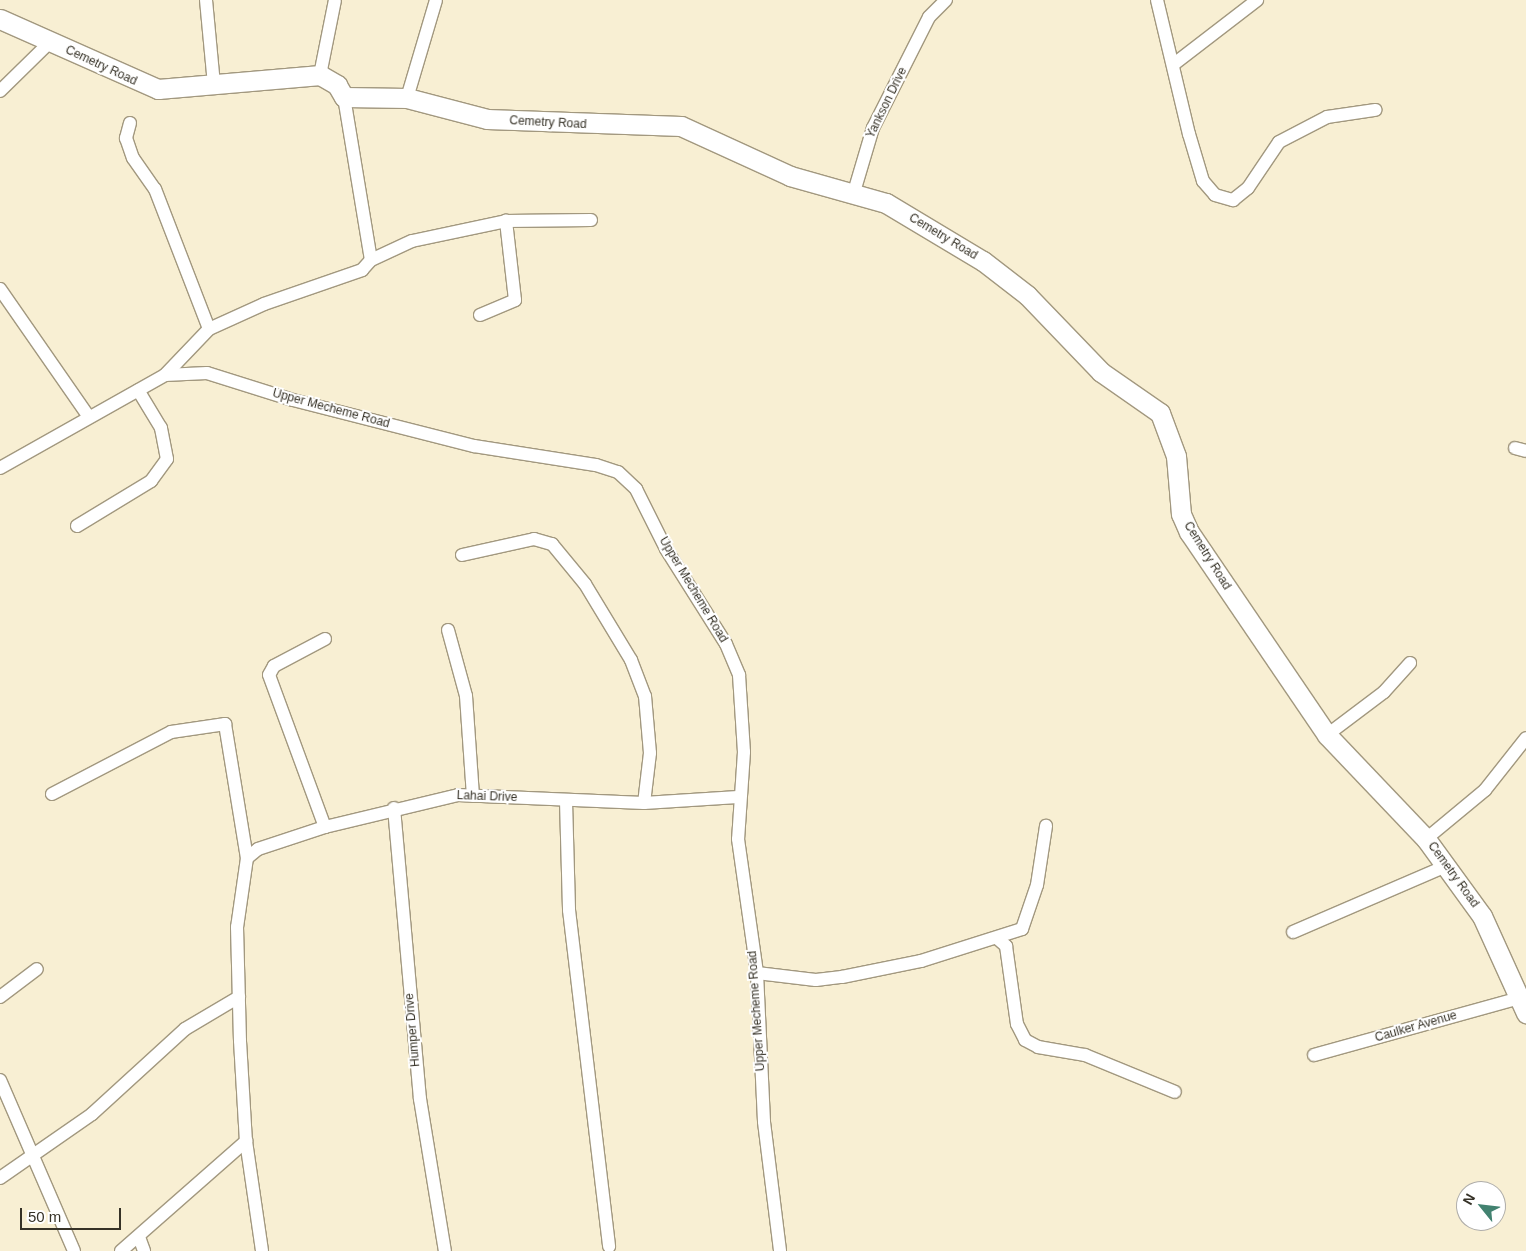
<!DOCTYPE html>
<html>
<head>
<meta charset="utf-8">
<style>
	body { margin:0 }
	#map { position:relative; width:1526px; height:1251px; overflow:hidden; background:#f8efd3; font-family:Helvetica,sans-serif }
	div>[style] { position:absolute }
	.roads { filter:drop-shadow(1px 0 #a2987f) drop-shadow(-1px 0 #a2987f) drop-shadow(0 1px #a2987f) drop-shadow(0 -1px #a2987f) }
	.street>* { height:12px; margin:-6px; padding:0 6px; transform-origin:6px; border-radius:6px; background:#fff }
	.secondary>* { height:19px; margin:-9.5px; padding:0 9.5px; transform-origin:9.5px; border-radius:9.5px; background:#fff }
	span { translate:-50% -50%; white-space:nowrap; text-align:center; line-height:1.15; -webkit-text-stroke:4px #fff; paint-order:stroke }
	.street-label { font-size:12px; color:#363227 }
	.north { position:absolute; left:1456px; top:1181px; width:50px; height:50px; box-sizing:border-box; background:#fff; border:1px solid #afada9; border-radius:50%; rotate:299deg; font-size:14px; font-weight:700; line-height:20px; text-align:center; color:#363227 }
	.north::after { content:''; display:block; margin:auto; width:18px; height:22px; background:#428270; clip-path:polygon(50% 0,100% 100%,50% 72%,0 100%) }
	.scale { position:absolute; left:20px; top:1208px; width:101px; height:22px; box-sizing:border-box; border:2px solid #363227; border-top:0; padding-left:6px; font-size:15px; line-height:18px; white-space:nowrap; color:#363227; -webkit-text-stroke:4px #fff; paint-order:stroke }
</style>
</head>
<body>
<div id="map">
	<div class="roads">
		<div class="street">
			<div style="left:206px;top:0;width:85px;rotate:84.6deg"></div>
			<div style="left:1157px;top:0;width:138px;rotate:76.6deg"></div>
			<div style="left:1189px;top:134px;width:49px;rotate:73.4deg"></div>
			<div style="left:1203px;top:181px;width:18px;rotate:49deg"></div>
			<div style="left:1215px;top:195px;width:19px;rotate:16deg"></div>
			<div style="left:1233px;top:200px;width:19px;rotate:-39deg"></div>
			<div style="left:1248px;top:188px;width:55px;rotate:-56deg"></div>
			<div style="left:1279px;top:142px;width:54px;rotate:-27.5deg"></div>
			<div style="left:1327px;top:117px;width:49px;rotate:-8.3deg"></div>
			<div style="left:1174px;top:64px;width:105px;rotate:-37.6deg"></div>
			<div style="left:320px;top:75px;width:76px;rotate:-78.7deg"></div>
			<div style="left:0;top:91px;width:70px;rotate:-44.4deg"></div>
			<div style="left:344px;top:97px;width:165px;rotate:80.6deg"></div>
			<div style="left:407px;top:98px;width:102px;rotate:-73.5deg"></div>
			<div style="left:130px;top:123px;width:16px;rotate:105deg"></div>
			<div style="left:126px;top:138px;width:21px;rotate:71deg"></div>
			<div style="left:133px;top:158px;width:38px;rotate:55deg"></div>
			<div style="left:155px;top:189px;width:150px;rotate:68.9deg"></div>
			<div style="left:854px;top:192px;width:67px;rotate:-73.5deg"></div>
			<div style="left:873px;top:128px;width:124px;rotate:-63.2deg"></div>
			<div style="left:929px;top:17px;width:24px;rotate:-45deg"></div>
			<div style="left:0;top:289px;width:156px;rotate:55.2deg"></div>
			<div style="left:480px;top:315px;width:38px;rotate:-23deg"></div>
			<div style="left:515px;top:300px;width:80px;rotate:-96.5deg"></div>
			<div style="left:165px;top:375px;width:64px;rotate:-46.3deg"></div>
			<div style="left:209px;top:329px;width:60px;rotate:-24.4deg"></div>
			<div style="left:264px;top:304px;width:104px;rotate:-19.1deg"></div>
			<div style="left:362px;top:270px;width:13px;rotate:-48deg"></div>
			<div style="left:371px;top:260px;width:45px;rotate:-24.9deg"></div>
			<div style="left:412px;top:241px;width:96px;rotate:-12deg"></div>
			<div style="left:506px;top:221px;width:85px;rotate:-0.7deg"></div>
			<div style="left:1515px;top:448px;width:11px;rotate:15deg"></div>
			<div style="left:0;top:468px;width:189px;rotate:-29.4deg"></div>
			<div style="left:165px;top:375px;width:42px;rotate:-2.7deg"></div>
			<div style="left:207px;top:373px;width:90px;rotate:17.4deg"></div>
			<div style="left:293px;top:400px;width:187px;rotate:14.3deg"></div>
			<div style="left:474px;top:446px;width:123px;rotate:8.9deg"></div>
			<div style="left:596px;top:465px;width:23px;rotate:18deg"></div>
			<div style="left:618px;top:472px;width:25px;rotate:43deg"></div>
			<div style="left:636px;top:489px;width:67px;rotate:63.4deg"></div>
			<div style="left:666px;top:549px;width:112px;rotate:57.7deg"></div>
			<div style="left:726px;top:644px;width:34px;rotate:67deg"></div>
			<div style="left:739px;top:675px;width:77px;rotate:86.3deg"></div>
			<div style="left:744px;top:752px;width:87px;rotate:93.9deg"></div>
			<div style="left:738px;top:839px;width:135px;rotate:81.9deg"></div>
			<div style="left:757px;top:973px;width:149px;rotate:87.3deg"></div>
			<div style="left:764px;top:1122px;width:130px;rotate:82.9deg"></div>
			<div style="left:77px;top:526px;width:87px;rotate:-31.3deg"></div>
			<div style="left:151px;top:481px;width:27px;rotate:-54deg"></div>
			<div style="left:167px;top:459px;width:32px;rotate:-101deg"></div>
			<div style="left:161px;top:428px;width:44px;rotate:-121.2deg"></div>
			<div style="left:462px;top:555px;width:74px;rotate:-12.5deg"></div>
			<div style="left:534px;top:539px;width:19px;rotate:16deg"></div>
			<div style="left:552px;top:544px;width:52px;rotate:50.5deg"></div>
			<div style="left:585px;top:584px;width:89px;rotate:58.8deg"></div>
			<div style="left:631px;top:660px;width:39px;rotate:69deg"></div>
			<div style="left:645px;top:696px;width:57px;rotate:85deg"></div>
			<div style="left:650px;top:753px;width:50px;rotate:96.8deg"></div>
			<div style="left:448px;top:630px;width:68px;rotate:74.7deg"></div>
			<div style="left:466px;top:696px;width:100px;rotate:86deg"></div>
			<div style="left:325px;top:639px;width:58px;rotate:152.1deg"></div>
			<div style="left:274px;top:666px;width:10px;rotate:119deg"></div>
			<div style="left:269px;top:675px;width:162px;rotate:69.8deg"></div>
			<div style="left:1327px;top:735px;width:71px;rotate:-37deg"></div>
			<div style="left:1384px;top:692px;width:39px;rotate:-48deg"></div>
			<div style="left:52px;top:794px;width:134px;rotate:-27.5deg"></div>
			<div style="left:171px;top:732px;width:55px;rotate:-8.4deg"></div>
			<div style="left:225px;top:724px;width:136px;rotate:80.7deg"></div>
			<div style="left:247px;top:858px;width:70px;rotate:98.2deg"></div>
			<div style="left:237px;top:927px;width:114px;rotate:88.5deg"></div>
			<div style="left:240px;top:1041px;width:100px;rotate:86.6deg"></div>
			<div style="left:246px;top:1141px;width:111px;rotate:81.7deg"></div>
			<div style="left:566px;top:801px;width:109px;rotate:88.4deg"></div>
			<div style="left:569px;top:910px;width:339px;rotate:83.2deg"></div>
			<div style="left:394px;top:808px;width:292px;rotate:84.9deg"></div>
			<div style="left:420px;top:1099px;width:154px;rotate:80.7deg"></div>
			<div style="left:1426px;top:839px;width:77px;rotate:-39.7deg"></div>
			<div style="left:1485px;top:790px;width:66px;rotate:-51.7deg"></div>
			<div style="left:247px;top:858px;width:14px;rotate:-39deg"></div>
			<div style="left:258px;top:849px;width:71px;rotate:-18.2deg"></div>
			<div style="left:325px;top:827px;width:137px;rotate:-13.5deg"></div>
			<div style="left:458px;top:795px;width:186px;rotate:2.5deg"></div>
			<div style="left:644px;top:803px;width:94px;rotate:-3.7deg"></div>
			<div style="left:1293px;top:932px;width:167px;rotate:-23.3deg"></div>
			<div style="left:998px;top:939px;width:11px;rotate:41deg"></div>
			<div style="left:1006px;top:946px;width:79px;rotate:82deg"></div>
			<div style="left:1017px;top:1024px;width:18px;rotate:63deg"></div>
			<div style="left:1025px;top:1040px;width:15px;rotate:28deg"></div>
			<div style="left:1038px;top:1047px;width:48px;rotate:9.7deg"></div>
			<div style="left:1085px;top:1055px;width:97px;rotate:22.3deg"></div>
			<div style="left:757px;top:973px;width:59px;rotate:6.8deg"></div>
			<div style="left:816px;top:980px;width:26px;rotate:-7deg"></div>
			<div style="left:842px;top:977px;width:81px;rotate:-11.4deg"></div>
			<div style="left:921px;top:961px;width:106px;rotate:-17.6deg"></div>
			<div style="left:1022px;top:929px;width:46px;rotate:-71.2deg"></div>
			<div style="left:1037px;top:885px;width:60px;rotate:-81.3deg"></div>
			<div style="left:0;top:997px;width:46px;rotate:-37.1deg"></div>
			<div style="left:1314px;top:1055px;width:213px;rotate:-15.5deg"></div>
			<div style="left:0;top:1080px;width:186px;rotate:66.6deg"></div>
			<div style="left:0;top:1178px;width:112px;rotate:-34.8deg"></div>
			<div style="left:92px;top:1114px;width:126px;rotate:-42.4deg"></div>
			<div style="left:185px;top:1029px;width:63px;rotate:-30.7deg"></div>
			<div style="left:139px;top:1237px;width:15px;rotate:70deg"></div>
			<div style="left:121px;top:1251px;width:167px;rotate:-41.3deg"></div>
		</div>
		<div class="secondary">
			<div style="left:0;top:19px;width:173px;rotate:23.9deg"></div>
			<div style="left:158px;top:89px;width:163px;rotate:-4.9deg"></div>
			<div style="left:320px;top:75px;width:20px;rotate:30deg"></div>
			<div style="left:337px;top:85px;width:14px;rotate:60deg"></div>
			<div style="left:344px;top:97px;width:63px;rotate:0.9deg"></div>
			<div style="left:407px;top:98px;width:83px;rotate:14.7deg"></div>
			<div style="left:487px;top:119px;width:194px;rotate:2.1deg"></div>
			<div style="left:681px;top:126px;width:120px;rotate:24.6deg"></div>
			<div style="left:790px;top:176px;width:100px;rotate:15.7deg"></div>
			<div style="left:886px;top:203px;width:113px;rotate:30.9deg"></div>
			<div style="left:983px;top:261px;width:56px;rotate:37.7deg"></div>
			<div style="left:1027px;top:295px;width:107px;rotate:46.1deg"></div>
			<div style="left:1101px;top:372px;width:72px;rotate:34.8deg"></div>
			<div style="left:1160px;top:413px;width:46px;rotate:69.6deg"></div>
			<div style="left:1176px;top:456px;width:58px;rotate:85.1deg"></div>
			<div style="left:1181px;top:514px;width:20px;rotate:66deg"></div>
			<div style="left:1189px;top:532px;width:245px;rotate:55.8deg"></div>
			<div style="left:1327px;top:735px;width:144px;rotate:46.4deg"></div>
			<div style="left:1426px;top:839px;width:95px;rotate:54deg"></div>
			<div style="left:1482px;top:916px;width:107px;rotate:65.6deg"></div>
		</div>
	</div>
	<div class="street-label">
		<span style="left:101px;top:66px;rotate:25deg">Cemetry Road</span>
		<span style="left:887px;top:103px;rotate:-64deg">Yankson Drive</span>
		<span style="left:548px;top:123px;rotate:3deg">Cemetry Road</span>
		<span style="left:943px;top:237px;rotate:31deg">Cemetry Road</span>
		<span style="left:331px;top:409px;rotate:15deg">Upper Mecheme Road</span>
		<span style="left:1207px;top:556px;rotate:58deg">Cemetry Road</span>
		<span style="left:693px;top:590px;rotate:59deg">Upper Mecheme Road</span>
		<span style="left:487px;top:797px;rotate:2deg">Lahai Drive</span>
		<span style="left:1453px;top:875px;rotate:54deg">Cemetry Road</span>
		<span style="left:757px;top:1011px;rotate:-94deg">Upper Mecheme Road</span>
		<span style="left:1416px;top:1027px;rotate:-16deg">Caulker Avenue</span>
		<span style="left:413px;top:1030px;rotate:-95deg">Humper Drive</span>
	</div>
	<div class="north">N</div>
	<div class="scale">50 m</div>
</div>
</body>
</html>
